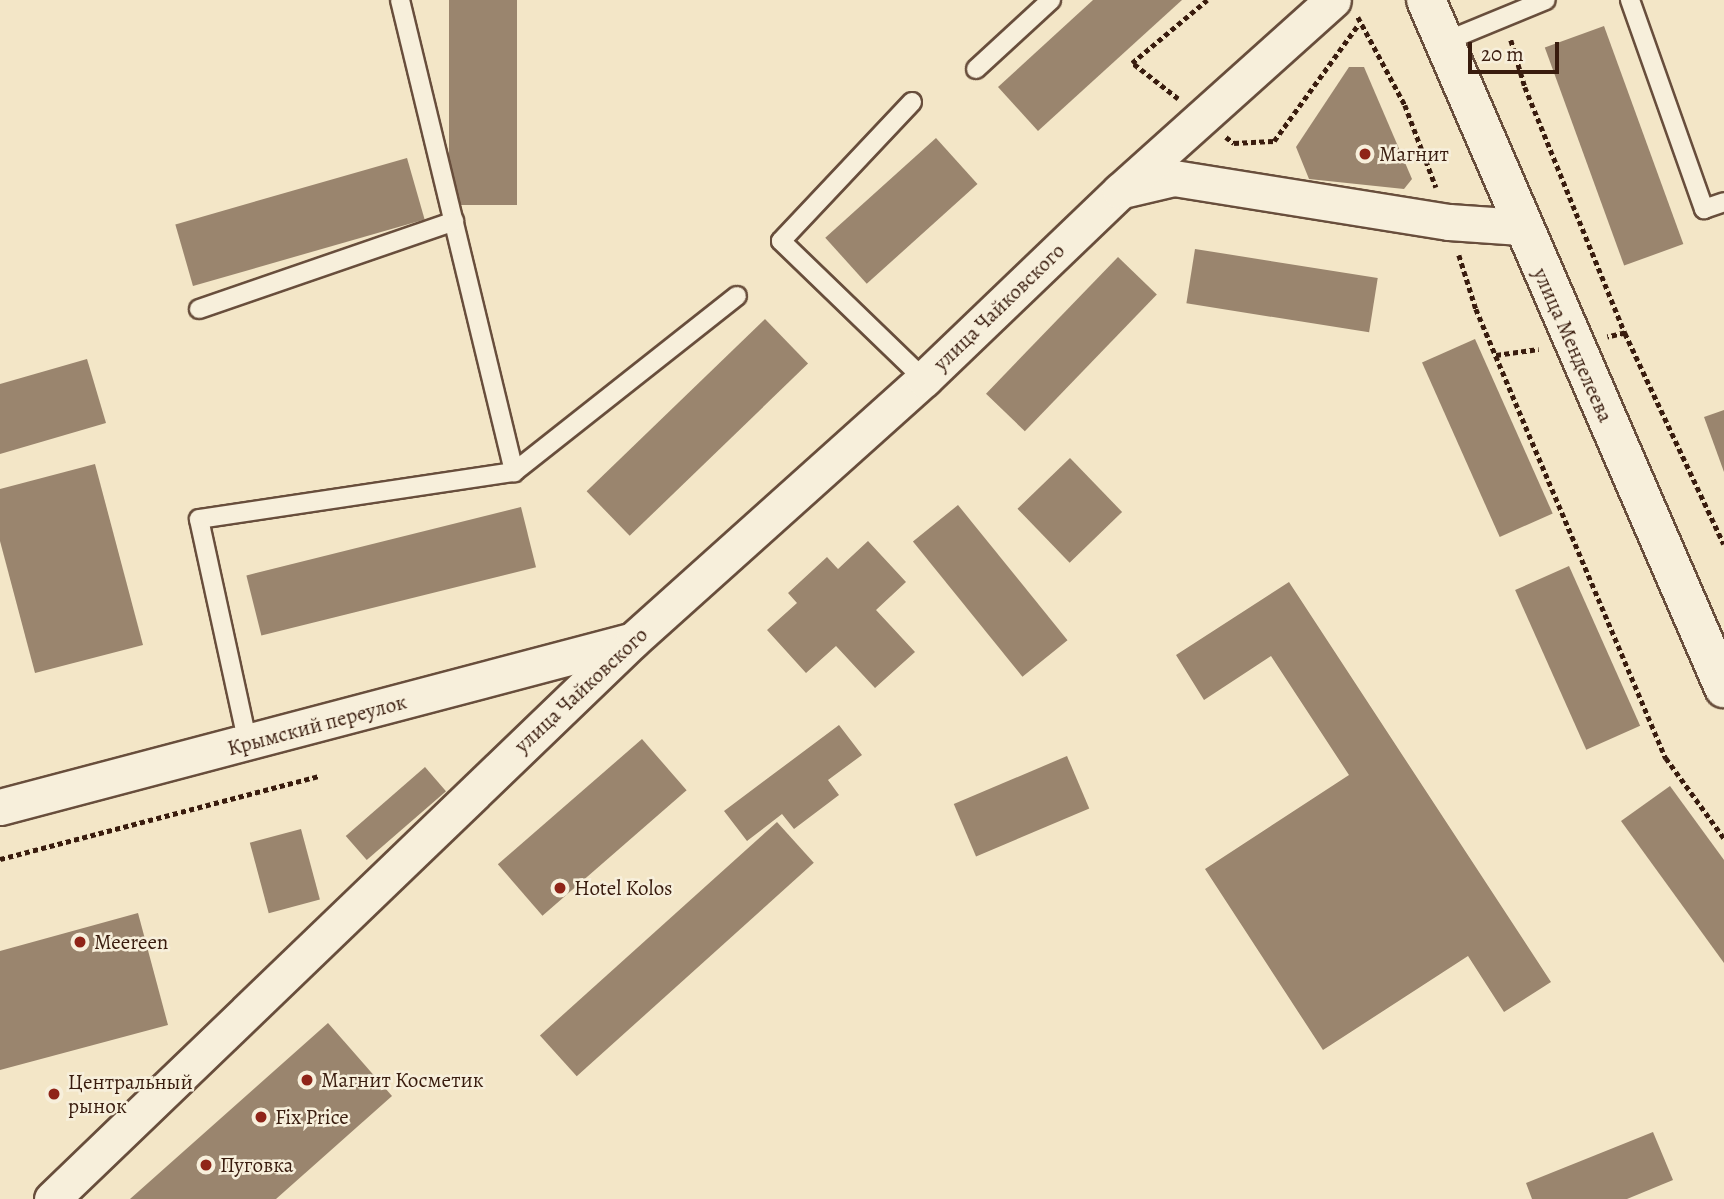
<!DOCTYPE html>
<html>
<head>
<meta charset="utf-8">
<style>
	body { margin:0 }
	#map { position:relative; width:1724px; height:1199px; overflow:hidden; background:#f3e6c7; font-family:Alegreya,serif }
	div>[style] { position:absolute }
	.building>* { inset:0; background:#9a856e; transform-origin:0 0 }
	.path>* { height:4.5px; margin-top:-2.25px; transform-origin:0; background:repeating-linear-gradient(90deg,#391c0e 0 5px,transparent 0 8.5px) }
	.roads { filter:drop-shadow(2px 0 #684e3c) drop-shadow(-2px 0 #684e3c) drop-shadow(0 2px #684e3c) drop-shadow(0 -2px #684e3c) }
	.lane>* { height:18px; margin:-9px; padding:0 9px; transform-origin:9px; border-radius:9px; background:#f7efdb }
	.street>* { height:35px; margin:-17.5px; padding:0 17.5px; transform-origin:17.5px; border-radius:17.5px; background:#f7efdb }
	.secondary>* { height:38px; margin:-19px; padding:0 19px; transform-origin:19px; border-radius:19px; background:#f7efdb }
	.dots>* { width:19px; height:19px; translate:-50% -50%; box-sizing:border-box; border:4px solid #f7efdb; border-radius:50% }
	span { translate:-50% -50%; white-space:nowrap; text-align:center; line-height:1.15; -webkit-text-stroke:5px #f7efdb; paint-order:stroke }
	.poi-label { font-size:21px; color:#391c0e }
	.left { translate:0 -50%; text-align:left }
	.street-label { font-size:21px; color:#391c0e }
	.scale { position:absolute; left:1468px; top:42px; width:91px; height:32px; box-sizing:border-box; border:4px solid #391c0e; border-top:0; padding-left:9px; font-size:21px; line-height:24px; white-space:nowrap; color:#391c0e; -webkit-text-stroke:5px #f7efdb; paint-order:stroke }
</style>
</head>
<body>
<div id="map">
	<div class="building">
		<div style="left:449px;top:0;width:68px;height:205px"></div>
		<div style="clip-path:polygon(1093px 0,1182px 0,1038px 131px,998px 87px)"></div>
		<div style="left:1604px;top:26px;width:232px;height:63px;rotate:70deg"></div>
		<div style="clip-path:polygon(1349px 67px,1364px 67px,1412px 179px,1404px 189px,1309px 179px,1296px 147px)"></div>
		<div style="left:936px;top:138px;width:62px;height:149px;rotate:48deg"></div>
		<div style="left:407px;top:158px;width:64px;height:241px;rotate:74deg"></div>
		<div style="left:1195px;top:249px;width:185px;height:55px;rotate:9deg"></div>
		<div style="left:1118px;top:257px;width:54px;height:190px;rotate:44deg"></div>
		<div style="left:765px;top:319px;width:62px;height:248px;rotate:46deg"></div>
		<div style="left:1475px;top:339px;width:191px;height:58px;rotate:66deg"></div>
		<div style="clip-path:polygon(87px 359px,106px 423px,0 454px,0 384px)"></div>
		<div style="clip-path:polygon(1724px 410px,1724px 472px,1704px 417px)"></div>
		<div style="left:1070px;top:458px;width:75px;height:73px;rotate:46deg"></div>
		<div style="clip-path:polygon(95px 464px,143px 645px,35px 673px,0 541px,0 489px)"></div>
		<div style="left:958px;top:505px;width:174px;height:58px;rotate:51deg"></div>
		<div style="left:521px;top:507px;width:62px;height:283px;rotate:76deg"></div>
		<div style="clip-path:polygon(868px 541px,906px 582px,876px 610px,915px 652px,875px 688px,836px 646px,806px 673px,767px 630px,797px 603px,788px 593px,827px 557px,838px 569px)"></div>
		<div style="left:1569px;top:566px;width:175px;height:59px;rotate:66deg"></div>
		<div style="clip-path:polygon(1289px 582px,1551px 982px,1504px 1012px,1468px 956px,1323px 1050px,1205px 869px,1349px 775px,1271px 656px,1204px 700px,1176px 655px)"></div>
		<div style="clip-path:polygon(839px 725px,862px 755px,828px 780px,839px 795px,794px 829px,782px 814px,747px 841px,724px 811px)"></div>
		<div style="left:642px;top:739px;width:68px;height:191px;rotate:49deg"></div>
		<div style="left:1067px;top:756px;width:57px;height:123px;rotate:67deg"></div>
		<div style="left:425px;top:767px;width:32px;height:105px;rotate:49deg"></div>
		<div style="clip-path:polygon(1670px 786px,1724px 860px,1724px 963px,1621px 821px)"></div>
		<div style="left:777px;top:822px;width:55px;height:319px;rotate:48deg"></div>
		<div style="left:301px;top:829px;width:73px;height:53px;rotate:75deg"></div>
		<div style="clip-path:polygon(138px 913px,168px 1025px,0 1070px,0 951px)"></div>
		<div style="clip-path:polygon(328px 1023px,392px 1096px,276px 1199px,130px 1199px)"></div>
		<div style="clip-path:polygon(1653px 1132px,1673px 1180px,1627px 1199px,1532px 1199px,1526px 1183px)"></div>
	</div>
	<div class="path">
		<div style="left:1358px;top:17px;width:100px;rotate:61.9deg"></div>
		<div style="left:1405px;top:105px;width:88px;rotate:69.3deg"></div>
		<div style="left:1511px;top:40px;width:49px;rotate:73.4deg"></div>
		<div style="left:1525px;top:87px;width:266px;rotate:67.9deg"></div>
		<div style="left:1625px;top:333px;width:18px;rotate:167deg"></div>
		<div style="left:1178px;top:99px;width:58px;rotate:-142deg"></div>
		<div style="left:1132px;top:63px;width:98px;rotate:-40deg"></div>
		<div style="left:1226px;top:137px;width:10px;rotate:37deg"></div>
		<div style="left:1234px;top:143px;width:40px;rotate:-2.9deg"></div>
		<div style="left:1274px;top:141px;width:143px;rotate:-54.1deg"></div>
		<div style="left:1459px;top:255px;width:57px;rotate:72.5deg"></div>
		<div style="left:1476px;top:309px;width:488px;rotate:67.1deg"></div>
		<div style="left:1666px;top:758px;width:99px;rotate:54.1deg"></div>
		<div style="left:1625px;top:333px;width:233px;rotate:64.9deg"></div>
		<div style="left:1496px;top:355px;width:43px;rotate:-7.9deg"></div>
		<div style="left:0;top:859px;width:329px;rotate:-14.6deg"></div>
	</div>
	<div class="roads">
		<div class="lane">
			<div style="left:400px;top:0;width:486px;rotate:76.4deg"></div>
			<div style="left:1630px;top:0;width:222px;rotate:70.5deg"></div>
			<div style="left:1704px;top:209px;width:21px;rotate:-19deg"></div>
			<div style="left:1444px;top:42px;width:110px;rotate:-22.4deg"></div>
			<div style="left:976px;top:69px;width:102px;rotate:-42.6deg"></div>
			<div style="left:912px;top:102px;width:191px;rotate:133.3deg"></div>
			<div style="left:781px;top:241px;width:199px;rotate:44deg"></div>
			<div style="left:199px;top:309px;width:270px;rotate:-19deg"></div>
			<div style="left:248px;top:744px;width:230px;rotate:-102.3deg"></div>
			<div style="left:199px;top:519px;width:318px;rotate:-8.5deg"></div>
			<div style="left:514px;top:472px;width:284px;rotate:-38.3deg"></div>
		</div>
		<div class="street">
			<div style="left:1127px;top:189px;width:48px;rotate:-13.2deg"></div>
			<div style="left:1174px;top:178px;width:278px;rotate:9.1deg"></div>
			<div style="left:1449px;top:222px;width:72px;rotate:4deg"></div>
			<div style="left:0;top:807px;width:652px;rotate:-14.76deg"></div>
			<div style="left:52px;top:1199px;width:806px;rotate:-43.89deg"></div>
			<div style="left:633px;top:640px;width:391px;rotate:-41.9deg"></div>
			<div style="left:924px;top:379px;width:272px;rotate:-43.8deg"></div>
			<div style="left:1120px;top:191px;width:286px;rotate:-41.9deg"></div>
		</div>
		<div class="secondary">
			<div style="left:1426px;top:0;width:750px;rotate:66.58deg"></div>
		</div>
	</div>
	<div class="dots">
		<div style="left:1365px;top:154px;background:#8f2418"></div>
		<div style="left:560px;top:888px;background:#8f2418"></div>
		<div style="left:80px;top:942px;background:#8f2418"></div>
		<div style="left:307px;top:1080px;background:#8f2418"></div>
		<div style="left:54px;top:1094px;background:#8f2418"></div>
		<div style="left:261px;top:1117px;background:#8f2418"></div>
		<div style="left:206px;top:1165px;background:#8f2418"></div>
	</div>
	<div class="poi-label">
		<span class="left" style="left:1379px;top:154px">Магнит</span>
		<span class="left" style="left:574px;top:888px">Hotel Kolos</span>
		<span class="left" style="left:94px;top:942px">Meereen</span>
		<span class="left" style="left:321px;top:1080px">Магнит Косметик</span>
		<span class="left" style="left:68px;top:1094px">Центральный<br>рынок</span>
		<span class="left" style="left:275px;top:1117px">Fix Price</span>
		<span class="left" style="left:220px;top:1165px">Пуговка</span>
	</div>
	<div class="street-label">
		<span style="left:999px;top:307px;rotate:-44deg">улица Чайковского</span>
		<span style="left:1573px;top:345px;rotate:66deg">улица Менделеева</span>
		<span style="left:581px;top:690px;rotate:-43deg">улица Чайковского</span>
		<span style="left:317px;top:725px;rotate:-15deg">Крымский переулок</span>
	</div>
	<div class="scale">20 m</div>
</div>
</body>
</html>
